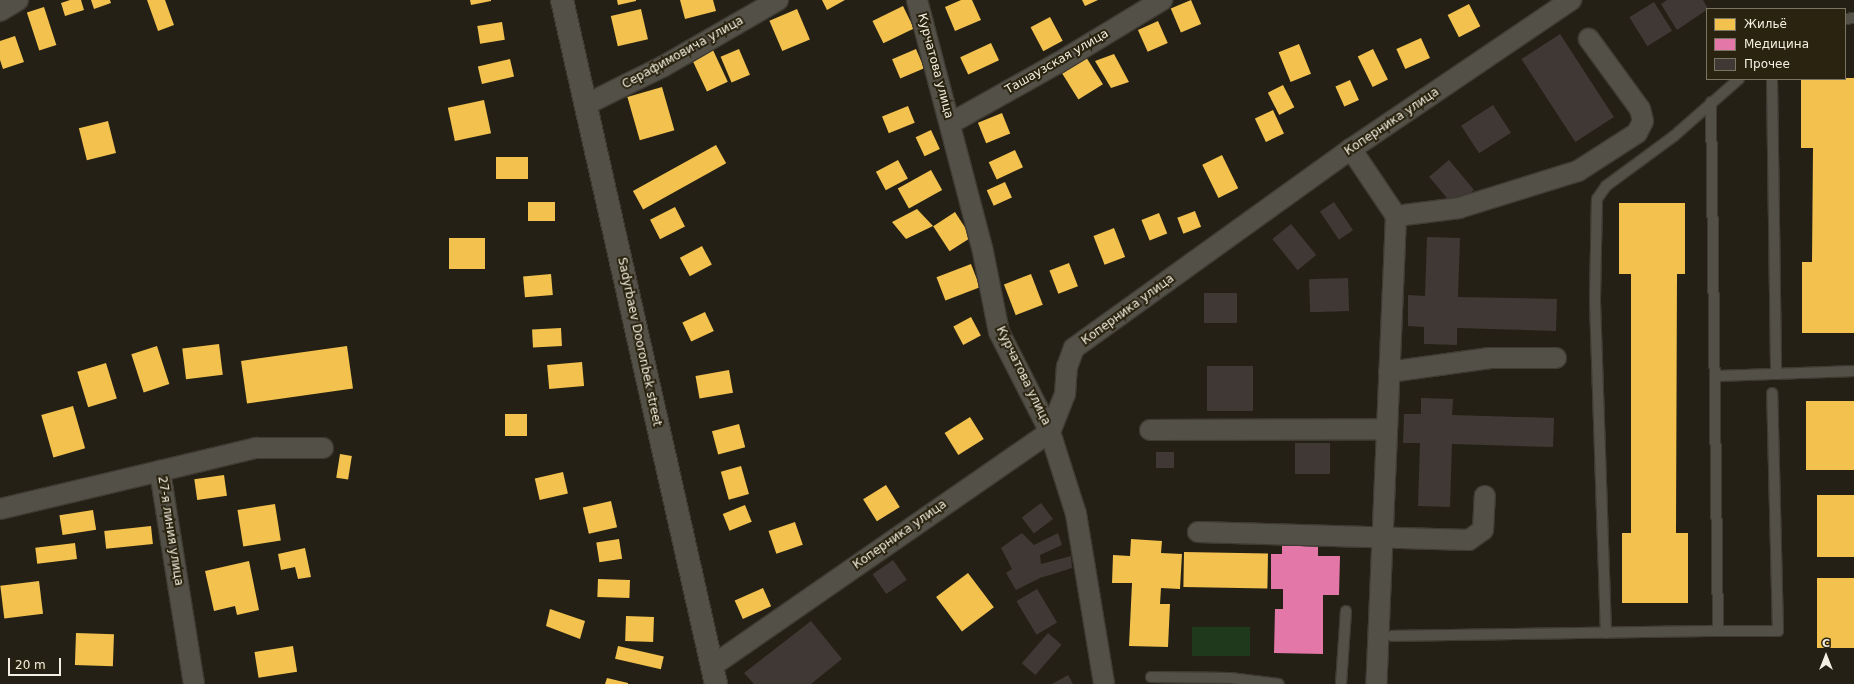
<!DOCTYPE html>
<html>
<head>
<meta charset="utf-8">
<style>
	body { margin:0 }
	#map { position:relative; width:1854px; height:684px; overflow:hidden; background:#242015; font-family:"DejaVu Sans",sans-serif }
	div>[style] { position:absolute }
	.green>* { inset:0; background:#1e391b; transform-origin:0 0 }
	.homes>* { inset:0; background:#f2c14e; transform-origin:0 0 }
	.health>* { inset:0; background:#e377a8 }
	.building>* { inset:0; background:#3f3835; transform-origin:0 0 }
	.roads { filter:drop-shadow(1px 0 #3f3b33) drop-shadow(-1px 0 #3f3b33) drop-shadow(0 1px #3f3b33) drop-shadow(0 -1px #3f3b33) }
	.service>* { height:10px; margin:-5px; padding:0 5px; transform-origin:5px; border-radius:5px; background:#535048 }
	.minor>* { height:20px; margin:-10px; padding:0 10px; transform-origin:10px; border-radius:10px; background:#535048 }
	.secondary>* { height:22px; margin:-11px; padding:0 11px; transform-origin:11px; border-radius:11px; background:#535048 }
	span { translate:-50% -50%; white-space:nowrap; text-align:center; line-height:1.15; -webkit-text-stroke:4px #2a230f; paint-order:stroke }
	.street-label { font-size:12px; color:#f3efe2 }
	.legend { position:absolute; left:1706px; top:8px; width:140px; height:72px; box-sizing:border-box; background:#2a230f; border:1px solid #7a7563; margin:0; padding:5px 7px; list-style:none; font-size:12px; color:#f3efe2 }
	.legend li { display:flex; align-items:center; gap:8px; height:20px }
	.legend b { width:20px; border:1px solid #7a7563 }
	.north { position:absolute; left:1806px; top:636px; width:40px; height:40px; -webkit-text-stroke:3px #2a230f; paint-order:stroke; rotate:0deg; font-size:11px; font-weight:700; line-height:16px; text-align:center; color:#f3efe2 }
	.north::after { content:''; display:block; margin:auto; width:14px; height:18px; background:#f3efe2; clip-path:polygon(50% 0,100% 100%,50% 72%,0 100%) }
	.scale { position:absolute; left:8px; top:658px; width:53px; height:18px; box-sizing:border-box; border:2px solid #f3efe2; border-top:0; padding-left:5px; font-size:12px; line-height:14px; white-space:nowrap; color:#f3efe2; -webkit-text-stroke:3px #2a230f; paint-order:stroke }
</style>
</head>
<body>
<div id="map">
	<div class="green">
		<div style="left:1192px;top:627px;width:58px;height:29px"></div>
	</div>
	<div class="homes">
		<div style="clip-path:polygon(70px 0,81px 0,84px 10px,65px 16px,61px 3px)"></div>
		<div style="clip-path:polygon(91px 0,110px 0,111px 3px,94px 9px)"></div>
		<div style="clip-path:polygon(147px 0,165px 0,174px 25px,158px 31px)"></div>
		<div style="clip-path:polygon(470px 0,491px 0,491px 1px,471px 5px)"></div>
		<div style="clip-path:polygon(617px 0,636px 0,636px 1px,618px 5px)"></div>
		<div style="clip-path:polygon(680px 0,713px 0,716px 11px,685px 19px)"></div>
		<div style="clip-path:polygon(822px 0,845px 0,827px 10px)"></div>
		<div style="clip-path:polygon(961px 0,972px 0,981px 20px,955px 31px,945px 7px)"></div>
		<div style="clip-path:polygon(1082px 0,1098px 0,1085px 6px)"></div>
		<div style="left:1191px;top:0;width:26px;height:22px;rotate:67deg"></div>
		<div style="left:1469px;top:4px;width:25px;height:24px;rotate:63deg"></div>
		<div style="left:903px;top:6px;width:25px;height:34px;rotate:64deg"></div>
		<div style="left:44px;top:7px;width:40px;height:18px;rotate:72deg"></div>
		<div style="left:641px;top:9px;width:31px;height:31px;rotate:77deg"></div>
		<div style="left:797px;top:9px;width:33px;height:30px;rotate:67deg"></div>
		<div style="left:1050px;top:17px;width:27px;height:22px;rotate:62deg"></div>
		<div style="left:1158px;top:21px;width:24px;height:22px;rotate:66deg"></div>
		<div style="left:502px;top:22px;width:18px;height:25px;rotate:81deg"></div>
		<div style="clip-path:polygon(15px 36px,24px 62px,3px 69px,0 60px,0 41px)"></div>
		<div style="left:1421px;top:38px;width:22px;height:27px;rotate:66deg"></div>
		<div style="left:991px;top:43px;width:19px;height:34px;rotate:65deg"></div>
		<div style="left:1299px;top:44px;width:32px;height:22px;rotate:68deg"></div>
		<div style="left:739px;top:49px;width:28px;height:20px;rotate:67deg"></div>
		<div style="left:916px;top:49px;width:21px;height:26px;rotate:67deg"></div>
		<div style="left:1373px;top:49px;width:34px;height:17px;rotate:64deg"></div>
		<div style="left:713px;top:50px;width:35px;height:23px;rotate:65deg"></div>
		<div style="clip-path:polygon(1114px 54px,1129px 82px,1111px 88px,1095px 61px)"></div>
		<div style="left:1086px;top:57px;width:32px;height:29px;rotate:58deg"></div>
		<div style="left:510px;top:59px;width:18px;height:33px;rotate:77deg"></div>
		<div style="clip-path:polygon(1845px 78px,1854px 78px,1854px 333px,1802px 333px,1802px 262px,1812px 262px,1813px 148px,1801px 148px,1801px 79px)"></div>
		<div style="left:1350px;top:80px;width:22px;height:16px;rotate:66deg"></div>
		<div style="left:1283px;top:85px;width:25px;height:17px;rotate:63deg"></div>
		<div style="left:662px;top:87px;width:45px;height:36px;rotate:74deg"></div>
		<div style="left:484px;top:100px;width:34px;height:37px;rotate:78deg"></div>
		<div style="left:908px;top:106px;width:18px;height:28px;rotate:68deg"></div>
		<div style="left:1273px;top:110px;width:26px;height:20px;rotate:65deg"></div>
		<div style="left:1002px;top:113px;width:22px;height:26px;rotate:68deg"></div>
		<div style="left:108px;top:121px;width:33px;height:30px;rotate:76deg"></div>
		<div style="left:931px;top:130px;width:21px;height:17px;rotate:65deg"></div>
		<div style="left:716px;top:145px;width:21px;height:95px;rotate:61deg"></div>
		<div style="left:1015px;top:150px;width:19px;height:29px;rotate:65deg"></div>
		<div style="left:1222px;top:155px;width:37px;height:22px;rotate:64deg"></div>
		<div style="left:528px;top:157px;width:22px;height:32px;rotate:90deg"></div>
		<div style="left:898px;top:160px;width:21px;height:25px;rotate:62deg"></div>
		<div style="left:931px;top:170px;width:23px;height:38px;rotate:61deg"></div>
		<div style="left:1005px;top:182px;width:17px;height:20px;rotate:66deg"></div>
		<div style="left:555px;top:202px;width:19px;height:27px;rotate:90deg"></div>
		<div style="clip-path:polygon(1619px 203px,1685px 203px,1685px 274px,1677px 274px,1676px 533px,1688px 533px,1688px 603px,1622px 603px,1622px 533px,1631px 533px,1631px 274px,1619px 274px)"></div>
		<div style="left:675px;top:207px;width:22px;height:28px;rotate:63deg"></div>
		<div style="clip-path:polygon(917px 209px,933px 226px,906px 239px,892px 222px)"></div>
		<div style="left:1195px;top:211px;width:17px;height:19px;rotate:69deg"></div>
		<div style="left:955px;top:212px;width:30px;height:26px;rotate:57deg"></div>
		<div style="left:1159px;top:213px;width:22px;height:19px;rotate:68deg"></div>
		<div style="left:1114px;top:228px;width:31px;height:22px;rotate:69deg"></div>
		<div style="left:449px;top:238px;width:36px;height:31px"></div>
		<div style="left:702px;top:246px;width:21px;height:25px;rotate:62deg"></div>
		<div style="left:1069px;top:263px;width:25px;height:21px;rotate:69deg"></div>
		<div style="left:971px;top:264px;width:25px;height:37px;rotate:69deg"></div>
		<div style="left:551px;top:274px;width:21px;height:28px;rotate:85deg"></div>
		<div style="left:1031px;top:274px;width:33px;height:29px;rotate:69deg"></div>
		<div style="left:705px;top:312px;width:21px;height:25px;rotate:65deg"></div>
		<div style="left:971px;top:317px;width:21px;height:20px;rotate:62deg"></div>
		<div style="left:561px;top:328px;width:18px;height:29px;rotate:87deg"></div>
		<div style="left:219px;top:344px;width:31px;height:37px;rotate:83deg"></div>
		<div style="left:157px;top:346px;width:40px;height:27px;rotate:72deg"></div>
		<div style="left:347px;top:346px;width:43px;height:107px;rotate:82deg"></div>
		<div style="left:582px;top:362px;width:24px;height:35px;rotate:85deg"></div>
		<div style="left:106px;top:363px;width:37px;height:30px;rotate:73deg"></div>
		<div style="left:729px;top:370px;width:23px;height:34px;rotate:80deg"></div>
		<div style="left:1854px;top:401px;width:69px;height:48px;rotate:90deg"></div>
		<div style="left:73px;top:406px;width:44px;height:33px;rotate:74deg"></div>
		<div style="left:505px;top:414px;width:22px;height:22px"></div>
		<div style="left:970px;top:417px;width:26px;height:30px;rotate:58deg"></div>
		<div style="left:739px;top:424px;width:24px;height:28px;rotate:75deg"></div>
		<div style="left:340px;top:454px;width:12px;height:24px;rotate:9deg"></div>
		<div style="left:741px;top:466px;width:29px;height:21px;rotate:74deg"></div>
		<div style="left:563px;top:472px;width:22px;height:29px;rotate:77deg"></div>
		<div style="left:224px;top:475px;width:21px;height:30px;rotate:82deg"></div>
		<div style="left:886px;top:485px;width:26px;height:27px;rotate:58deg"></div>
		<div style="left:1817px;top:495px;width:37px;height:62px"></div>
		<div style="left:611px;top:501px;width:27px;height:29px;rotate:77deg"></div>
		<div style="left:275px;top:504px;width:37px;height:38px;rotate:81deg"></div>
		<div style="left:745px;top:505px;width:18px;height:24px;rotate:68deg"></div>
		<div style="left:93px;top:510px;width:20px;height:34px;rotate:81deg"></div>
		<div style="left:795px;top:522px;width:24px;height:28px;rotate:71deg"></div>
		<div style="left:151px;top:526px;width:18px;height:47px;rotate:84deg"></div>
		<div style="left:619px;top:539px;width:20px;height:23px;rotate:81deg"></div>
		<div style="clip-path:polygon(1131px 539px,1162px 541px,1161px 553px,1182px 554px,1180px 589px,1161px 588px,1160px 604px,1170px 604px,1168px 647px,1129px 646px,1132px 583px,1112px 583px,1113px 555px,1130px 556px)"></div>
		<div style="left:75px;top:543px;width:16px;height:40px;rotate:83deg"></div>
		<div style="clip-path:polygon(305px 548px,311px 577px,298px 579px,295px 567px,281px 570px,278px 554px)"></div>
		<div style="left:1184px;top:552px;width:84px;height:35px;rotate:1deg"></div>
		<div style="clip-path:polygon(249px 561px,259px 610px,237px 615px,235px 606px,214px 611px,205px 571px)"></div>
		<div style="left:968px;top:573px;width:43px;height:40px;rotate:53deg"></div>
		<div style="left:1817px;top:578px;width:37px;height:70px"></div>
		<div style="left:598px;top:579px;width:32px;height:18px;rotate:2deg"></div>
		<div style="left:39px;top:581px;width:33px;height:39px;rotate:83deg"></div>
		<div style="left:763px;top:588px;width:20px;height:31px;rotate:66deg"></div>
		<div style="clip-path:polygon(550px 609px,585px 621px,580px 639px,546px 626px)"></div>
		<div style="left:626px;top:616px;width:28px;height:25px;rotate:2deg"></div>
		<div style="left:76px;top:633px;width:38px;height:32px;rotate:2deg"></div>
		<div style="left:293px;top:646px;width:26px;height:39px;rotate:81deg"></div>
		<div style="left:618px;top:646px;width:47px;height:13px;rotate:13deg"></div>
		<div style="clip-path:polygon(607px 678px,628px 683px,628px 684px,605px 684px)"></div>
	</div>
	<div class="health">
		<div style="clip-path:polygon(1282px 537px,1318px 537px,1318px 556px,1340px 556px,1339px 595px,1323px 595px,1323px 654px,1274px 653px,1275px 609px,1283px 609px,1283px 589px,1271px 589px,1271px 554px,1282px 554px)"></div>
	</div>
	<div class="building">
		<div style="clip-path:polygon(1667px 0,1703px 0,1708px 9px,1677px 30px,1661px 4px)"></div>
		<div style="left:1654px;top:2px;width:34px;height:29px;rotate:58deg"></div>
		<div style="left:1560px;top:34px;width:99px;height:46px;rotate:57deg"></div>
		<div style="left:1493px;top:105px;width:33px;height:38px;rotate:57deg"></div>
		<div style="left:1449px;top:160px;width:39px;height:26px;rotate:50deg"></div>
		<div style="left:1334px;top:202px;width:34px;height:17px;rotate:56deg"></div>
		<div style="left:1291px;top:224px;width:40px;height:24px;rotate:51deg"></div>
		<div style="clip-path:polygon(1427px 237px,1460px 238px,1458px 297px,1557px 299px,1556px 331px,1457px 328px,1457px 345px,1424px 344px,1424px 327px,1408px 326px,1408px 295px,1425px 296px)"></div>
		<div style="left:1348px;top:278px;width:33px;height:39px;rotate:88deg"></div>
		<div style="left:1204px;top:293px;width:33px;height:30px"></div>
		<div style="left:1207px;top:366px;width:46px;height:45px"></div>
		<div style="clip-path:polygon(1421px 398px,1453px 399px,1452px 415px,1554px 418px,1553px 447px,1452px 444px,1450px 507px,1418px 506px,1420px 443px,1403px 443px,1404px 414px,1421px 414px)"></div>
		<div style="left:1330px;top:443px;width:31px;height:35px;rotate:90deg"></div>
		<div style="left:1174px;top:452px;width:16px;height:18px;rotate:90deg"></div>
		<div style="left:1041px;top:503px;width:20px;height:24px;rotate:53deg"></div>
		<div style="clip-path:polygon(1022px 533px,1034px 545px,1058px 533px,1062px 545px,1040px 555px,1041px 564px,1071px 556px,1072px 568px,1040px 578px,1016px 590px,1006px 573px,1012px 569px,1001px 548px)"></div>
		<div style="left:893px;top:560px;width:24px;height:25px;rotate:55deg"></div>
		<div style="left:1037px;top:589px;width:39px;height:24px;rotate:59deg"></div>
		<div style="clip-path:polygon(811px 621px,842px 659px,811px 684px,754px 684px,744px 673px)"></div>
		<div style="left:1048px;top:633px;width:18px;height:40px;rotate:41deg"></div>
		<div style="clip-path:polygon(1068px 675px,1073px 684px,1052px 684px)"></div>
	</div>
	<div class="roads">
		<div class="service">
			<div style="left:1845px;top:19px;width:9px;rotate:-6deg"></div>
			<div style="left:1772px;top:79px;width:295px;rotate:89.2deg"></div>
			<div style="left:1716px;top:376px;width:138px;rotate:-2.1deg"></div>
			<div style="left:1718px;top:631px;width:60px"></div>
			<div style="left:1778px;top:631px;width:238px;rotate:-91.4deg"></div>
			<div style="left:1606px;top:633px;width:333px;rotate:-91.9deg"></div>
			<div style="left:1595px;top:300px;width:101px;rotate:-88.9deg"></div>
			<div style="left:1597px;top:199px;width:16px;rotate:-55deg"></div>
			<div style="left:1606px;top:186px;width:84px;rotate:-36.3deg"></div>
			<div style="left:1674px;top:136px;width:86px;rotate:-41.2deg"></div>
			<div style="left:1392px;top:636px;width:326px;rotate:-0.9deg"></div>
			<div style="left:1718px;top:631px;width:529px;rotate:-90.76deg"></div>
			<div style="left:1151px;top:677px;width:79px;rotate:0.7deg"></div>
			<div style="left:1230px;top:678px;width:49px;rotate:7deg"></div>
			<div style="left:1341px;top:684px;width:73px;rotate:-86.1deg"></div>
		</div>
		<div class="minor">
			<div style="left:917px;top:0;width:255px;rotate:75.3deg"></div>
			<div style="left:982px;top:247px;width:87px;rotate:78.7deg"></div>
			<div style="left:999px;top:332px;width:112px;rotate:63deg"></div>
			<div style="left:1050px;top:432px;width:86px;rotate:72.4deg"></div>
			<div style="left:1076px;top:514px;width:172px;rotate:80.6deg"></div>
			<div style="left:0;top:11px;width:21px;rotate:-31deg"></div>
			<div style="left:587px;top:104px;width:84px;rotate:-26.3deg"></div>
			<div style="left:662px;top:67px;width:134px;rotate:-30deg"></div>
			<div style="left:951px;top:123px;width:123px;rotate:-29.3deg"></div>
			<div style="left:1058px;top:63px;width:122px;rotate:-31.2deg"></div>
			<div style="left:1351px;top:149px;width:81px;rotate:56.1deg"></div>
			<div style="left:1396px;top:216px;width:468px;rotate:92.4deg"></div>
			<div style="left:1396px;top:216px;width:64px;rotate:-7.2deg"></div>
			<div style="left:1459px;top:208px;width:125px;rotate:-17.3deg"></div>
			<div style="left:1578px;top:171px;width:70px;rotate:-32.8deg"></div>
			<div style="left:1637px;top:133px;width:13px;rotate:-63deg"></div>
			<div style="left:1643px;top:121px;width:12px;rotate:-104deg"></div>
			<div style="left:1640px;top:109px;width:87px;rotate:-126.1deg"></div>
			<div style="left:1389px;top:372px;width:102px;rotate:-7.9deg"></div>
			<div style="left:1490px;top:358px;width:66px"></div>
			<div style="left:1150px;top:430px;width:237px;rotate:-0.2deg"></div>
			<div style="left:0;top:509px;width:164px;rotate:-13.4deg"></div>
			<div style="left:1198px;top:532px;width:271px;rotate:1.7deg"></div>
			<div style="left:1469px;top:540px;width:17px;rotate:-36deg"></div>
			<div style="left:1483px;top:530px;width:34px;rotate:-87deg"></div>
			<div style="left:712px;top:666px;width:411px;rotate:-34.7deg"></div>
			<div style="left:1050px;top:432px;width:41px;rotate:-68.5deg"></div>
			<div style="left:1065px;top:394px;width:27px;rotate:-86deg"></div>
			<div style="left:1067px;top:367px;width:20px;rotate:-70deg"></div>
			<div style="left:1074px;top:348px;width:341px;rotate:-35.7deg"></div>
			<div style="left:1351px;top:149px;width:266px;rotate:-34.1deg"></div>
			<div style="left:194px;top:684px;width:216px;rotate:-99.1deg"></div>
			<div style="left:160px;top:471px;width:99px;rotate:-13.5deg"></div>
			<div style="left:256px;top:448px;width:67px"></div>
		</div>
		<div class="secondary">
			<div style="left:562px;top:0;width:701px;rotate:77.31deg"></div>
		</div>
	</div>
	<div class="street-label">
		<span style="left:683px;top:53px;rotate:-29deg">Серафимовича улица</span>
		<span style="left:1057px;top:62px;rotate:-30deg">Ташаузская улица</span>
		<span style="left:935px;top:66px;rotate:75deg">Курчатова улица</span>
		<span style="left:1392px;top:122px;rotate:-34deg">Коперника улица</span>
		<span style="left:1128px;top:310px;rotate:-36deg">Коперника улица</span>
		<span style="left:639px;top:342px;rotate:78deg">Sadyrbaev Dooronbek street</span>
		<span style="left:1023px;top:376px;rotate:64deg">Курчатова улица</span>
		<span style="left:170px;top:531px;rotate:81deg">27-я линия улица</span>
		<span style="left:900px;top:535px;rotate:-35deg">Коперника улица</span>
	</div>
	<ul class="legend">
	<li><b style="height:11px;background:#f2c14e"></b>Жильё</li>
	<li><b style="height:11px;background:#e377a8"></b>Медицина</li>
	<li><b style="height:11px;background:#3f3835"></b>Прочее</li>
	</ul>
	<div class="north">С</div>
	<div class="scale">20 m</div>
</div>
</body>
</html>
